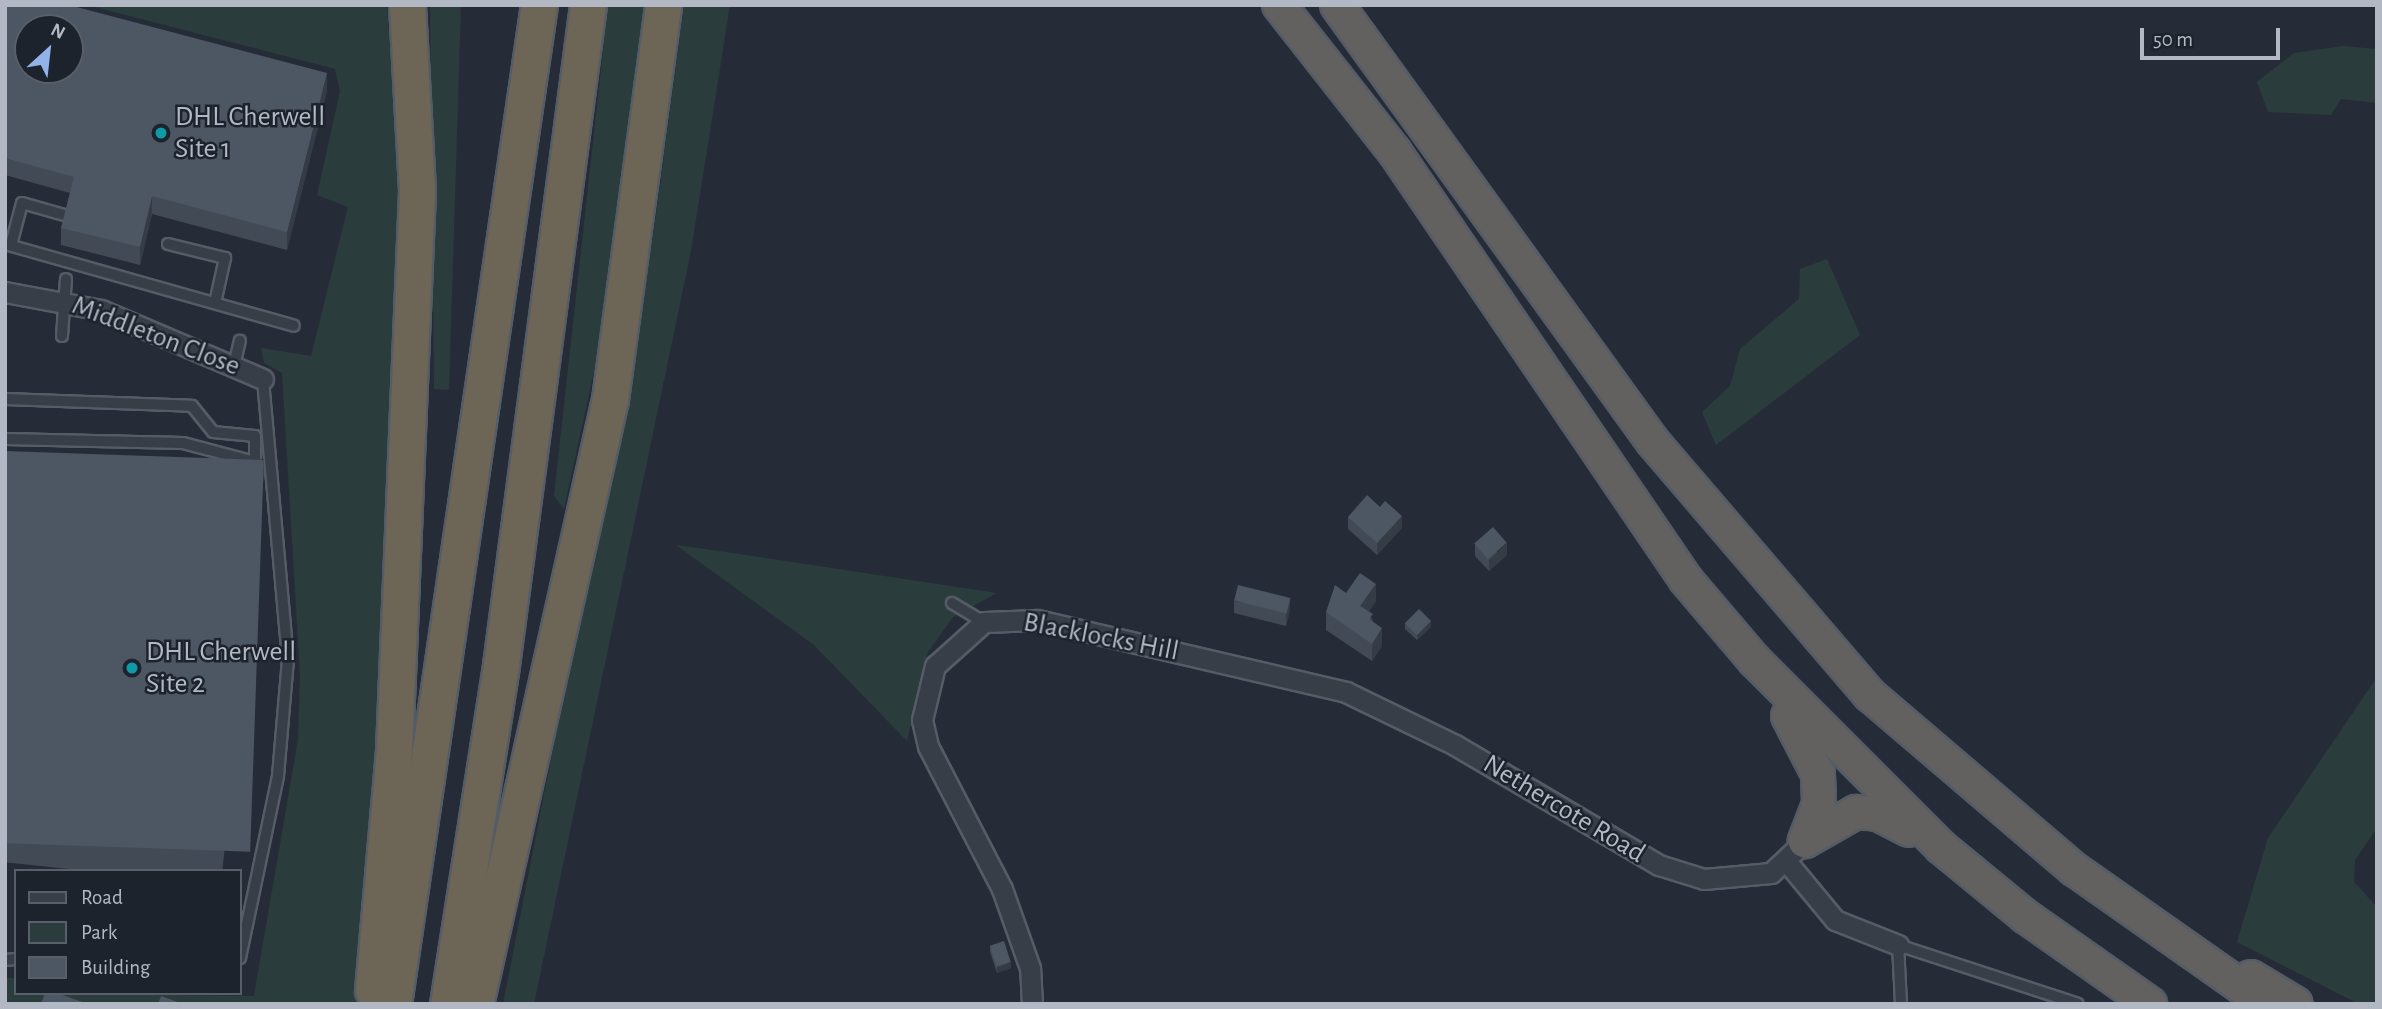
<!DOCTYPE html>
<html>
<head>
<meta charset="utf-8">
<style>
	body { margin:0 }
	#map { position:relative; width:2382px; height:1009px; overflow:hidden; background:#252c37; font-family:"Alegreya Sans",sans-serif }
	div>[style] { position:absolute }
	.green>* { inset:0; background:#2b3c3d }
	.roads { filter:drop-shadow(2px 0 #565c66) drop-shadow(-2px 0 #565c66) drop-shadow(0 2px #565c66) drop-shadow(0 -2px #565c66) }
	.service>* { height:10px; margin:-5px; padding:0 5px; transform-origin:5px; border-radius:5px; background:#383e48 }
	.minor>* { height:19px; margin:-9.5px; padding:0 9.5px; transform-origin:9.5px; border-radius:9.5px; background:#383e48 }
	.trunk>* { height:32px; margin:-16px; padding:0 16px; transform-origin:16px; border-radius:16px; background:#62615f }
	.motorway>* { height:35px; margin:-17.5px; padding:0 17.5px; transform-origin:17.5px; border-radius:17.5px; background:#6d6556 }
	.wall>* { inset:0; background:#424a55; transform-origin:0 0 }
	.shaded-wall>* { inset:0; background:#363c45; transform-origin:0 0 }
	.building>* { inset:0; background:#4d5663; transform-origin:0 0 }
	.dots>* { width:19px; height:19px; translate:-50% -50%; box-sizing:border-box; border:4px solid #1d232d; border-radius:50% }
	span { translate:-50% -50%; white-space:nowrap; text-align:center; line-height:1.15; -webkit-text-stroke:5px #1d232d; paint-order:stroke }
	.poi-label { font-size:28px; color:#b3b9c4 }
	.left { translate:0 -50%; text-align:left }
	.street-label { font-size:28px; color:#b3b9c4 }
	.frame { position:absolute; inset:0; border:7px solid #b3b9c4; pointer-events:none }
	.legend { position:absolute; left:14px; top:869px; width:228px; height:126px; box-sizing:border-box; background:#1d232d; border:2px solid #595f69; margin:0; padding:9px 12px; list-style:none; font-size:21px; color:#b3b9c4 }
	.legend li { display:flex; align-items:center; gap:14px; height:35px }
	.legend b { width:35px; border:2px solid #595f69 }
	.north { position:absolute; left:14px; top:14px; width:70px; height:70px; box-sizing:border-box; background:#1d232d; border:2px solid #595f69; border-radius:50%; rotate:27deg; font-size:19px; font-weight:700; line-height:28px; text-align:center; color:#b3b9c4 }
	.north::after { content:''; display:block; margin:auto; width:24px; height:32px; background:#92b2ea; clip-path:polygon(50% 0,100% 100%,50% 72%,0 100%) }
	.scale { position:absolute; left:2140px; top:28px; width:140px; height:32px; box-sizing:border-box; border:4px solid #b3b9c4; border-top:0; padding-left:9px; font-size:21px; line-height:24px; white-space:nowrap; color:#b3b9c4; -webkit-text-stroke:5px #1d232d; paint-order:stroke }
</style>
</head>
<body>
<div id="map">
	<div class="green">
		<div style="clip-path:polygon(87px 5px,387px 5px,401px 211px,372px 872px,355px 1004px,5px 1004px,5px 978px,16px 978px,16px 993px,254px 996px,298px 739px,300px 674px,282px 373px,264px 363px,261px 348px,311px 356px,348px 207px,317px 195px,340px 91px,335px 69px)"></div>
		<div style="clip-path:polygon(430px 5px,461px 5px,449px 390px,434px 389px)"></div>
		<div style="clip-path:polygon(608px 5px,656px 5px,617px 266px,564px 509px,554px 496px)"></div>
		<div style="clip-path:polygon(684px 5px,730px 5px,691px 251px,534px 1004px,503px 1004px,653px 237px)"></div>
		<div style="clip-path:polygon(2343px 46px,2377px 49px,2377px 103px,2341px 99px,2331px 115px,2268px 112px,2257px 82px,2294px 53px)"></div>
		<div style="clip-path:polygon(1827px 259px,1860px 335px,1716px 445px,1702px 412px,1730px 386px,1740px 349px,1799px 299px,1800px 269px)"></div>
		<div style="clip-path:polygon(676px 545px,719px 551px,997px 593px,953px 617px,928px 652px,907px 741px,814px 645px)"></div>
		<div style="clip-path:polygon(2377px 677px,2377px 828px,2355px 860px,2354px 882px,2377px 907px,2377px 1004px,2359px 1004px,2237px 942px,2268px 838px)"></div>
	</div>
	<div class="roads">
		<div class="service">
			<div style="left:5px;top:244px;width:300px;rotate:15.8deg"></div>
			<div style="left:168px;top:244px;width:59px;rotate:13.8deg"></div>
			<div style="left:225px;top:258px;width:46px;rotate:102.5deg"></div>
			<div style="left:11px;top:245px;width:43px;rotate:-75.3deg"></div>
			<div style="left:22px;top:203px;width:44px;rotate:15.9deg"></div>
			<div style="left:62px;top:336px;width:57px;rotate:-86deg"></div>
			<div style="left:234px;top:366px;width:26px;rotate:-77deg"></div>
			<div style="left:5px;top:399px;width:187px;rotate:2.1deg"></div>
			<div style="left:192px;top:406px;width:33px;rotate:51deg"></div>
			<div style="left:213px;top:432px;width:42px;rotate:5.4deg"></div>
			<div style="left:255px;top:436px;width:26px;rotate:90deg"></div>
			<div style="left:255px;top:462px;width:74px;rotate:-165.2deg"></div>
			<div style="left:183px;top:443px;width:178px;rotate:-178.7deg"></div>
			<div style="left:952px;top:603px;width:37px;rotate:31deg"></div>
			<div style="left:240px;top:958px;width:186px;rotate:-78.2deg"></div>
			<div style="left:278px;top:776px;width:116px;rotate:-85.1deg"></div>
			<div style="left:288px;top:660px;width:282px;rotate:-95.1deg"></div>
			<div style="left:5px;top:960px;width:11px;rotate:-5deg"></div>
			<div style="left:1901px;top:1004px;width:59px;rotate:-92.9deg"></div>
			<div style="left:1898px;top:945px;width:189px;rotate:18.1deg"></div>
		</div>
		<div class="minor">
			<div style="left:5px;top:292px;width:98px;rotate:10.6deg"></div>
			<div style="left:101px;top:310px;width:176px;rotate:23.1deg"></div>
			<div style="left:1787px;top:862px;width:75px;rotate:50.4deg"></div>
			<div style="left:1835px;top:920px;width:68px;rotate:21.6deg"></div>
			<div style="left:1032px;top:1004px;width:36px;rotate:-93deg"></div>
			<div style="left:1030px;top:968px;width:84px;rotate:-109.5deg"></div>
			<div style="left:1002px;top:889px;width:161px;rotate:-117.4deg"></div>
			<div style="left:928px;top:746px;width:27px;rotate:-103deg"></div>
			<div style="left:922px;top:720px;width:56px;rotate:-76.5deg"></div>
			<div style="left:935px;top:666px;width:66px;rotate:-41.9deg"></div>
			<div style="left:984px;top:622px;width:53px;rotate:-2.2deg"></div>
			<div style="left:1037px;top:620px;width:317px;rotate:13.1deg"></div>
			<div style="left:1346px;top:692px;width:121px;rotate:25.9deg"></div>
			<div style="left:1455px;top:745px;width:237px;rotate:30.5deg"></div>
			<div style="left:1659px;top:865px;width:47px;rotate:17.3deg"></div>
			<div style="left:1704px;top:879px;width:67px;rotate:-5.1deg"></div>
			<div style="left:1771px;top:873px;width:47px;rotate:-43.3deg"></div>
		</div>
		<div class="trunk">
			<div style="left:1279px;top:5px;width:186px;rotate:51.8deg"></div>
			<div style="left:1394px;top:151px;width:519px;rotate:55.76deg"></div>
			<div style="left:1686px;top:580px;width:106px;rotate:49.6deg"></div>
			<div style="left:1755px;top:661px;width:263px;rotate:45deg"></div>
			<div style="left:1941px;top:847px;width:109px;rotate:39.4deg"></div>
			<div style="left:2025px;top:916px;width:153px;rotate:35.1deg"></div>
			<div style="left:1337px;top:5px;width:539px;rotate:54.13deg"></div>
			<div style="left:1653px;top:442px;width:333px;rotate:49.4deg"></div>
			<div style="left:1870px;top:695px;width:268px;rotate:40.5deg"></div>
			<div style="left:2074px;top:869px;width:235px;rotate:35.1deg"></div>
			<div style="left:1788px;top:716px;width:65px;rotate:62.7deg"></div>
			<div style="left:1818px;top:774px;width:30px;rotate:88deg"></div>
			<div style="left:1819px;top:804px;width:40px;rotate:111deg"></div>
			<div style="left:1805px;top:841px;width:59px;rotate:-29.6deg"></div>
			<div style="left:1856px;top:812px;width:22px;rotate:5deg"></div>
			<div style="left:1878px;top:814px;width:35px;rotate:27deg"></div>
			<div style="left:2251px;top:977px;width:52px;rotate:31deg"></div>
		</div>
		<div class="motorway">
			<div style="left:373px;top:990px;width:242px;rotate:-85deg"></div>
			<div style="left:394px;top:749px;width:559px;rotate:-87.64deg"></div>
			<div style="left:417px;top:190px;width:185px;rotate:-93.1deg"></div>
			<div style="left:393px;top:1004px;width:1010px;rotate:-81.69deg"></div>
			<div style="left:448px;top:1004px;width:343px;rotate:-81.1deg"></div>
			<div style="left:501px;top:665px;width:666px;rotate:-82.49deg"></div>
			<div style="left:475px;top:1004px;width:620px;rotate:-77.42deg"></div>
			<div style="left:610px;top:399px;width:398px;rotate:-82.3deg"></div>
		</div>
	</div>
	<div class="wall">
		<div style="clip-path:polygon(5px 5px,327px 91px,287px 250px,152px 214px,140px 265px,61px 245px,61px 228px,70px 193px,5px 175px)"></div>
		<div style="left:5px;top:451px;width:260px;height:409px;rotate:6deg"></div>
		<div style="clip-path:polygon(1380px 507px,1402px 528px,1377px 555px,1348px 529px,1348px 517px)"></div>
		<div style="clip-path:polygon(1475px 544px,1507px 555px,1489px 571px,1475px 556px)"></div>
		<div style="clip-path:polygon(1346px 593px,1376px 601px,1369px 611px,1382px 646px,1372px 661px,1326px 630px,1326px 612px)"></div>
		<div style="clip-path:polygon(1234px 601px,1290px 610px,1286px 626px,1234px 613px)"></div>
		<div style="clip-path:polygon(1405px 623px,1431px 627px,1417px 640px,1405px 629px)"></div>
		<div style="clip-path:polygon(990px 946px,1011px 968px,997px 973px,990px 952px)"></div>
	</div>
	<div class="shaded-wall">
		<div style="clip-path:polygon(327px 73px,327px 91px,287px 250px,287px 232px)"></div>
		<div style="clip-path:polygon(152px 196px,152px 214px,140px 265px,140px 247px)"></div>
		<div style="left:264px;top:459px;width:18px;height:392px;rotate:90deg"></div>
		<div style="clip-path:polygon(1402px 516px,1402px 528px,1377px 555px,1377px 543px)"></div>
		<div style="clip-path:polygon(1507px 543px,1507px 555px,1489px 571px,1489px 560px)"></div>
		<div style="clip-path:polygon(1376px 584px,1376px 601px,1360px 623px,1360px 606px)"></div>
		<div style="clip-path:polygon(1290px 598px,1290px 610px,1286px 626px,1286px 614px)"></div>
		<div style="clip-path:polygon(1431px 621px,1431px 627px,1417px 640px,1417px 634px)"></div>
		<div style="clip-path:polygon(1382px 628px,1382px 646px,1372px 661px,1372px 644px)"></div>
		<div style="clip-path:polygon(1011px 962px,1011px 968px,997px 973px,997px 967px)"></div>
	</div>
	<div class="building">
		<div style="clip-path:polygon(evenodd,5px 5px,69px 5px,327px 73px,287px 232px,152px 196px,140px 247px,61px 228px,74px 177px,5px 158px,5px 5px,28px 28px,70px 28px,70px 70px,28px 70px,28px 28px)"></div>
		<div style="left:5px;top:451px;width:259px;height:392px;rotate:2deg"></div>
		<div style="clip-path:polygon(1367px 495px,1380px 507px,1385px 501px,1402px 516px,1377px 543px,1348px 517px)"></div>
		<div style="left:1493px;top:527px;width:21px;height:25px;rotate:49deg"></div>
		<div style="clip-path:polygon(1360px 573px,1376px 584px,1360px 606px,1373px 614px,1369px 619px,1382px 628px,1372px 644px,1326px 612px,1335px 585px,1346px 593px)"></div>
		<div style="left:1238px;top:585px;width:54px;height:16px;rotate:14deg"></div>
		<div style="left:1419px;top:609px;width:17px;height:20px;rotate:45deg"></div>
		<div style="left:1004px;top:941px;width:22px;height:15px;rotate:72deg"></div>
		<div style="clip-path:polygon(45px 993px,57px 993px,88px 1004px,41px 1004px)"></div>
		<div style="clip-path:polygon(161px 996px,183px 1004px,158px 1004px)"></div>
	</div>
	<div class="dots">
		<div style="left:161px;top:133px;background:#0f9aa8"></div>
		<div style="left:132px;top:668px;background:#0f9aa8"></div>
	</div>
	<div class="poi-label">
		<span class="left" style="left:175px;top:133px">DHL Cherwell<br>Site 1</span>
		<span class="left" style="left:146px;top:668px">DHL Cherwell<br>Site 2</span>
	</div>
	<div class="street-label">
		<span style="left:156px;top:336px;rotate:21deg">Middleton Close</span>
		<span style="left:1101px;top:637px;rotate:11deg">Blacklocks Hill</span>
		<span style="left:1564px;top:809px;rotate:31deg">Nethercote Road</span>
	</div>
	<div class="frame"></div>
	<ul class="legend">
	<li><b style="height:9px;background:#383e48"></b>Road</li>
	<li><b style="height:19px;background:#2b3c3d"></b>Park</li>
	<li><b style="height:19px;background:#4d5663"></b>Building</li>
	</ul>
	<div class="north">N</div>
	<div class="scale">50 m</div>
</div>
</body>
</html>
